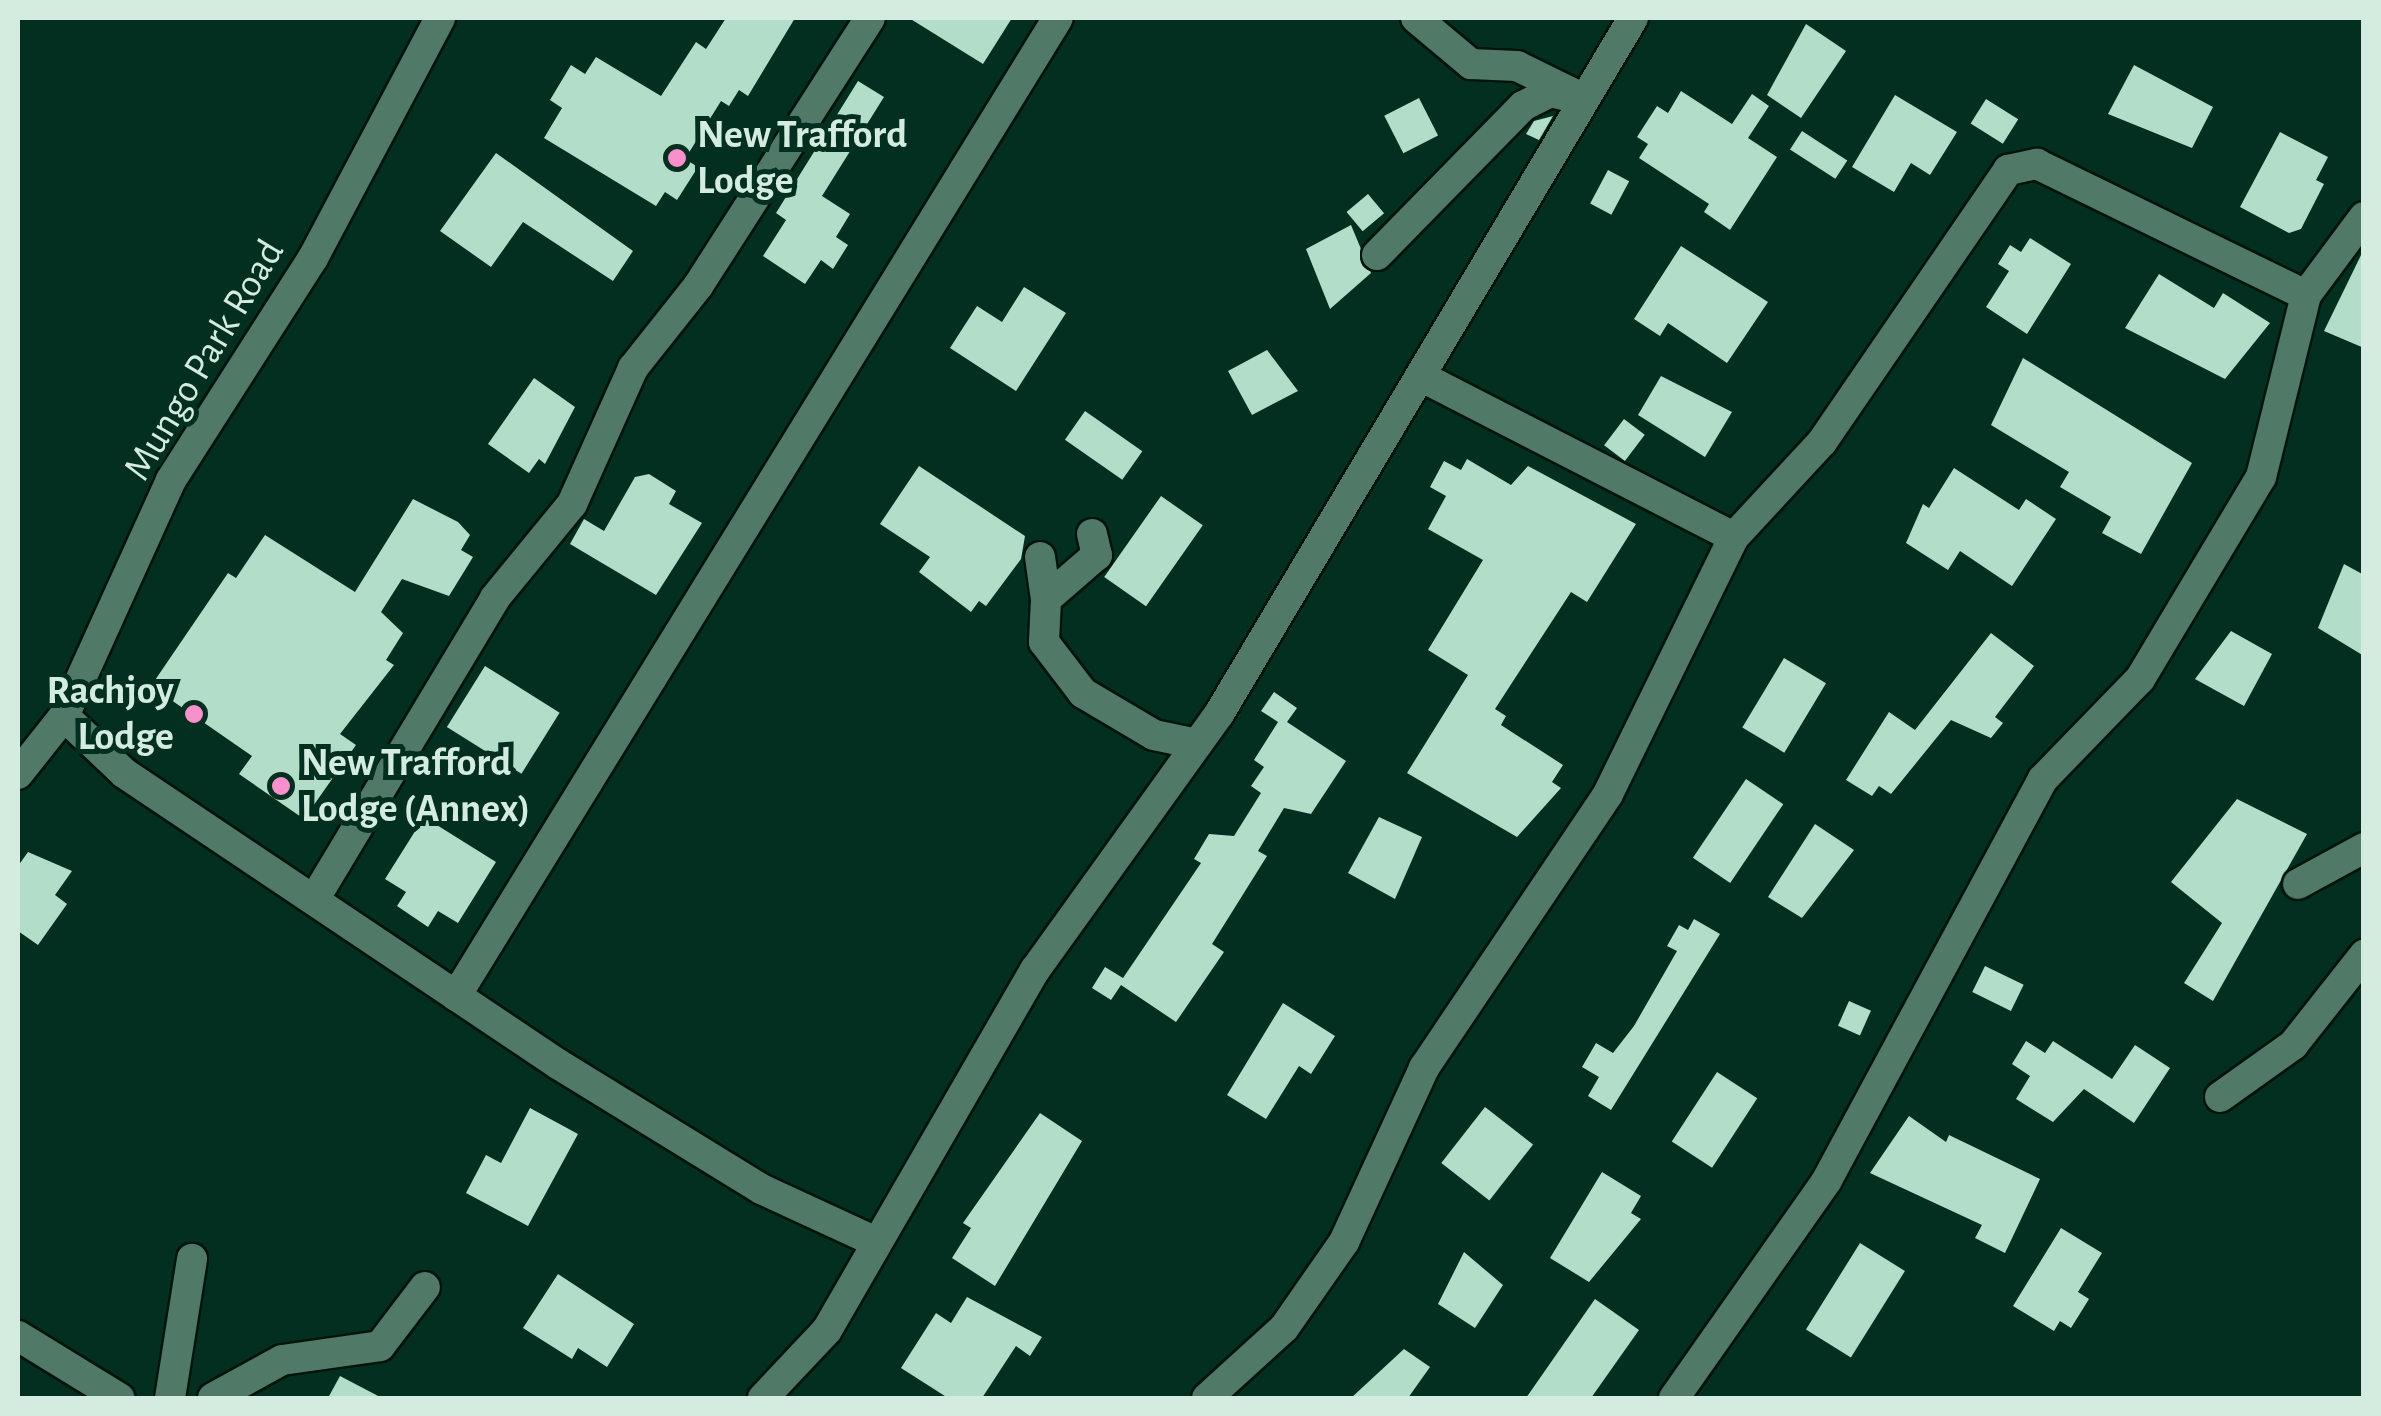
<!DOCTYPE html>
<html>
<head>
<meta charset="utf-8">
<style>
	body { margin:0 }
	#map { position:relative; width:2381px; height:1416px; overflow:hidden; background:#022f20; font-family:"Alegreya Sans",sans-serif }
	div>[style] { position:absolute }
	.building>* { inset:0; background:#b1ddc9; transform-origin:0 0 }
	.roads { filter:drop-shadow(2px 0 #01140c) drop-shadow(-2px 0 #01140c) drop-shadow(0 2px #01140c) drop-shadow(0 -2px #01140c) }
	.street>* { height:30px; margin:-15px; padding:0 15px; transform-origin:15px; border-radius:15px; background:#507a67 }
	.dots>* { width:28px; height:28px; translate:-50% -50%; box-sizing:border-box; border:5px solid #022f20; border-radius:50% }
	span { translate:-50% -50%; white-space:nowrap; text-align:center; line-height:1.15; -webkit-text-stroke:10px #022f20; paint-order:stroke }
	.poi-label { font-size:40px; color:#d4ebe0; font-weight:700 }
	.left { translate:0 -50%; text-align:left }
	.right { translate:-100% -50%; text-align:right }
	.street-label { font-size:40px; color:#d4ebe0 }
	.frame { position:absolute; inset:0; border:20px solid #d4ebe0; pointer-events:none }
</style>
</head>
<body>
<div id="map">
	<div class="building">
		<div style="clip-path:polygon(726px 18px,795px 18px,748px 96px,739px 90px,729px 106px,721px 101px,685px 159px,698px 167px,677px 200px,665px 192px,656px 206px,544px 138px,562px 108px,550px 100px,571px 65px,585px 74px,596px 57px,661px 96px,696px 42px,706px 49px)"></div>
		<div style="clip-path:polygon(909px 18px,1012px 18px,983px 64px)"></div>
		<div style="clip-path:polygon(1806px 24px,1846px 51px,1801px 118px,1767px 95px)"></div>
		<div style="clip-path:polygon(2134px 65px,2213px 107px,2192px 148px,2108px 114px)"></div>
		<div style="clip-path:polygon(858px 81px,884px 97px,822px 196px,850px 214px,836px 237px,848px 245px,833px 269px,821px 260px,805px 284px,763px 256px,786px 220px,776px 213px)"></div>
		<div style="clip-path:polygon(1681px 91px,1732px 124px,1752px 94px,1769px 106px,1748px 138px,1777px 157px,1730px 230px,1704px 212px,1709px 204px,1639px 158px,1648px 144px,1637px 137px,1657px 106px,1668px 113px)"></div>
		<div style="clip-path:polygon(1895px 95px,1957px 132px,1930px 175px,1911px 163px,1894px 192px,1852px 167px)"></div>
		<div style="left:1419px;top:98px;width:42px;height:39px;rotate:63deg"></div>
		<div style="left:1986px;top:99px;width:38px;height:29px;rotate:32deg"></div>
		<div style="clip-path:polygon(1553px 116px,1539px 140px,1526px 134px,1534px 121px)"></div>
		<div style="left:1802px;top:131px;width:54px;height:22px;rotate:33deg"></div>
		<div style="clip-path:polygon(2280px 132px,2328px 157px,2316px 180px,2324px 184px,2301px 229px,2289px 233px,2240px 207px)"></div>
		<div style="clip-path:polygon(496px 153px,633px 251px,613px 281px,523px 222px,491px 267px,440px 231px)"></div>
		<div style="left:1608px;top:170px;width:24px;height:38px;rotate:28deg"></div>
		<div style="left:1368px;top:194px;width:25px;height:28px;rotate:50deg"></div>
		<div style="clip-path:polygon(1351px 225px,1371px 273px,1330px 309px,1306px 249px)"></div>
		<div style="clip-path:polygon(2030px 238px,2071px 264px,2027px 334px,1986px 307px,2009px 271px,1998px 264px,2010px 245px,2021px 252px)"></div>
		<div style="clip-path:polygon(1681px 246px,1768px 302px,1727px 363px,1668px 323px,1660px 336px,1634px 319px)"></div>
		<div style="clip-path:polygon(2364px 249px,2364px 348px,2324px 331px)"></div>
		<div style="clip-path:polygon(2159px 274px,2214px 308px,2223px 293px,2270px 323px,2225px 379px,2125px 328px)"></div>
		<div style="clip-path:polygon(1024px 287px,1066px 313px,1016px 391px,950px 348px,977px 306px,1002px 322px)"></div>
		<div style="clip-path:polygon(1267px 350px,1298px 391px,1252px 415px,1228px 371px)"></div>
		<div style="clip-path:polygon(2023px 358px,2192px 463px,2141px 554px,2102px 533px,2111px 517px,2060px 487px,2069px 472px,1991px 425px)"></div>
		<div style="clip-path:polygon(1661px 376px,1732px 412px,1705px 457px,1638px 415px)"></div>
		<div style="clip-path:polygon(534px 378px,575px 407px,545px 464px,539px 459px,529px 473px,488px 444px)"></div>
		<div style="left:1085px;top:411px;width:70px;height:35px;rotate:35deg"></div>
		<div style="left:1624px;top:419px;width:26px;height:33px;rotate:37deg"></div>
		<div style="clip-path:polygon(1467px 459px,1511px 485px,1528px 466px,1636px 524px,1587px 602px,1571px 592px,1495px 709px,1506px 716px,1501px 725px,1563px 765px,1552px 782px,1561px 788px,1517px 837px,1407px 773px,1468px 675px,1428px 650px,1483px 560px,1428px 529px,1446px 496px,1430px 487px,1444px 461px,1461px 470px)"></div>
		<div style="clip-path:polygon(919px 466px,1025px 536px,1021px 559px,986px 606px,979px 601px,971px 612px,919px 572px,930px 557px,880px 524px)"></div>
		<div style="clip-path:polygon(1954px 468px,2019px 510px,2026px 499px,2056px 519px,2012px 586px,1960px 551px,1948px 570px,1906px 543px,1923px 504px,1929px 508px)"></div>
		<div style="clip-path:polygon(649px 474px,676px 491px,669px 504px,702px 523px,656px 595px,570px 544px,584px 519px,604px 531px,635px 477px)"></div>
		<div style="left:1161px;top:496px;width:51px;height:99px;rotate:35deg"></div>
		<div style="clip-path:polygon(413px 499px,458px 522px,470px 535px,461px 550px,473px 557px,449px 596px,402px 579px,381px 612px,403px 633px,386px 660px,394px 665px,340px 734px,356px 745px,304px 819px,239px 774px,252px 756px,151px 686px,228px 573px,236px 578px,265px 535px,355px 592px)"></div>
		<div style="clip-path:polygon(2344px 564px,2364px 575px,2364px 656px,2318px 628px)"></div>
		<div style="clip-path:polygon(2231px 631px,2272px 654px,2244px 706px,2195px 679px)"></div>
		<div style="clip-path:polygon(1991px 633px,2034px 666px,1995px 717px,2003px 723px,1991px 738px,1951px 720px,1891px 794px,1879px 786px,1872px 796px,1846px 780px,1889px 712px,1915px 730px)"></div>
		<div style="left:1784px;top:658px;width:49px;height:81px;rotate:31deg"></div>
		<div style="left:485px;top:666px;width:88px;height:72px;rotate:32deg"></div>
		<div style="clip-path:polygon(1274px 692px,1297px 708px,1287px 722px,1346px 761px,1311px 814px,1284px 808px,1258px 851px,1267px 856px,1212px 944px,1224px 952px,1176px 1022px,1121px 985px,1111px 1000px,1092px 988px,1105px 967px,1123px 978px,1201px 863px,1194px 859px,1209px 834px,1234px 836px,1261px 793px,1251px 786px,1264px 767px,1254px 760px,1278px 722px,1261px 711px)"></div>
		<div style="left:1746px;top:779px;width:45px;height:95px;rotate:34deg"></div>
		<div style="clip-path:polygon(2237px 799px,2307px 834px,2213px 1001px,2184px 983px,2222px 923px,2171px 882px)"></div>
		<div style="clip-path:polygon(424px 817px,496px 862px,458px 923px,438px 911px,428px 927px,397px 906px,406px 892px,385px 879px)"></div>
		<div style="clip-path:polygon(1379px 817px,1422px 837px,1395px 899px,1348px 873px)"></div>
		<div style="clip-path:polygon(1815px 824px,1854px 850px,1802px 918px,1768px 897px)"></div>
		<div style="clip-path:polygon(28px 852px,72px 871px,55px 895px,67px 904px,38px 945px,18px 931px,18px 866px)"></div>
		<div style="clip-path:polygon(1694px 919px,1720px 934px,1611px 1110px,1588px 1096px,1599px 1077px,1582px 1067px,1596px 1043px,1613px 1053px,1634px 1026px,1677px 951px,1667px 946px,1679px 925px,1688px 930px)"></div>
		<div style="left:1985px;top:966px;width:43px;height:29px;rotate:26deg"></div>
		<div style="left:1849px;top:1001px;width:24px;height:27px;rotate:24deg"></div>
		<div style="clip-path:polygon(1283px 1003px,1335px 1036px,1311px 1074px,1299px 1066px,1266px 1119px,1227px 1095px)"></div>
		<div style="clip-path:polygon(2026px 1041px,2045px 1053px,2053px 1041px,2112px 1079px,2135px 1045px,2170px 1068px,2134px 1123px,2084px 1089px,2053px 1122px,2016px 1099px,2030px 1076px,2012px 1064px)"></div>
		<div style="left:1717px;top:1072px;width:48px;height:83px;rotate:33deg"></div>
		<div style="left:1485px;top:1107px;width:61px;height:71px;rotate:38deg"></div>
		<div style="clip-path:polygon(530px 1108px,578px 1134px,528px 1226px,466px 1193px,486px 1155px,501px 1163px)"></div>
		<div style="clip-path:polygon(1040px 1113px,1082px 1141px,995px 1286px,952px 1258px,971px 1228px,963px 1223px)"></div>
		<div style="clip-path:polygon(1909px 1116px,1946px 1142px,1949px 1135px,2040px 1179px,2005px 1253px,1975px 1238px,1982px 1225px,1870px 1173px)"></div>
		<div style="clip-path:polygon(1602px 1172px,1641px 1196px,1631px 1213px,1641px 1219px,1589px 1282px,1550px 1258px)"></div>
		<div style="clip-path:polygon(2061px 1228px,2102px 1253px,2078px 1292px,2089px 1299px,2071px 1328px,2060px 1321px,2054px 1331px,2013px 1306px)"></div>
		<div style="left:1860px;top:1243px;width:53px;height:102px;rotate:32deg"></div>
		<div style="clip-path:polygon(1464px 1252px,1503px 1285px,1475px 1328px,1438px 1304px)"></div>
		<div style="clip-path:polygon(558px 1274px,634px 1324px,607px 1367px,578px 1348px,572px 1359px,523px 1328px)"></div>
		<div style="clip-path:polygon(967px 1297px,1042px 1337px,1030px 1356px,1016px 1346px,982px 1398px,948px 1398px,901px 1368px,936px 1313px,951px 1323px)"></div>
		<div style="clip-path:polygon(1595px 1299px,1639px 1330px,1591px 1398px,1526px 1398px)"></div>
		<div style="clip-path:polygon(1404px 1349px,1430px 1367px,1408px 1398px,1351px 1398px)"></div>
		<div style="clip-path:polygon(340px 1376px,382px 1398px,328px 1398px)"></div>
	</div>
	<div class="roads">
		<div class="street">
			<div style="left:1416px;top:18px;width:72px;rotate:39.9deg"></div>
			<div style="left:1471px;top:64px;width:46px;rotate:2.5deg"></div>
			<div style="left:1517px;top:66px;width:64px;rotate:26.2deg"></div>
			<div style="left:1377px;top:255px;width:209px;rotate:-45.6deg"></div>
			<div style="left:1523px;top:106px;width:30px;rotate:-27deg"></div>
			<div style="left:1550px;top:92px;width:35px;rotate:13deg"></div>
			<div style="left:1424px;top:378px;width:348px;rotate:27.2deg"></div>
			<div style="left:1092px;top:534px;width:22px;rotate:77deg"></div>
			<div style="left:1097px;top:555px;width:67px;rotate:139.2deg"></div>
			<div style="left:1046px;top:599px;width:43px;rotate:92.7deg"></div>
			<div style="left:1044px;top:642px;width:64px;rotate:52.6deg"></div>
			<div style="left:1083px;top:693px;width:82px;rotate:30.6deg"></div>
			<div style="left:1154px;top:735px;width:44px;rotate:11.8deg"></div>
			<div style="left:1040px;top:557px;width:42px;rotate:81.9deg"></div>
			<div style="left:64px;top:716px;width:83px;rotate:43.5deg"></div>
			<div style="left:124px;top:773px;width:523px;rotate:33.84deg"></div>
			<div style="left:558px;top:1064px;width:238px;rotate:31.6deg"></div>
			<div style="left:761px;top:1189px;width:124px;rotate:24.7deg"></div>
			<div style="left:18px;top:774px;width:74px;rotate:-51.6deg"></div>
			<div style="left:64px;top:716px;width:259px;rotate:-65.6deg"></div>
			<div style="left:171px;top:480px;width:264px;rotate:-57.4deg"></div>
			<div style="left:313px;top:258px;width:272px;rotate:-62.1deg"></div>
			<div style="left:2298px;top:884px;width:75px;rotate:-28.6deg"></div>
			<div style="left:315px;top:898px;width:350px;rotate:-59deg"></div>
			<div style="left:495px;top:598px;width:122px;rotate:-50.7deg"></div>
			<div style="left:572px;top:504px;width:149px;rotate:-65.8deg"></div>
			<div style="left:633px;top:368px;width:105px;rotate:-51.6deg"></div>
			<div style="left:698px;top:286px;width:318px;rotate:-57.3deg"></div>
			<div style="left:456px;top:996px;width:1148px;rotate:-58.39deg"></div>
			<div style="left:2220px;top:1097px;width:90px;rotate:-35.5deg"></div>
			<div style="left:2293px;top:1045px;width:115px;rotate:-51.7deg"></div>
			<div style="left:18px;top:1336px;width:119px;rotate:31.5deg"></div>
			<div style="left:170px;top:1398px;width:141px;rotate:-81deg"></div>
			<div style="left:213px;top:1398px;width:79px;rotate:-28.8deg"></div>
			<div style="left:282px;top:1360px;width:99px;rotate:-8.1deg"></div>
			<div style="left:380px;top:1346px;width:74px;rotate:-52.7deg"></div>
			<div style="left:763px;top:1398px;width:93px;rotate:-46.7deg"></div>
			<div style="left:827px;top:1330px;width:416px;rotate:-60deg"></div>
			<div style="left:1035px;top:970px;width:315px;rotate:-54.3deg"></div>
			<div style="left:1219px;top:714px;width:810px;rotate:-59.25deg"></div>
			<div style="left:1207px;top:1398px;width:104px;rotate:-42.3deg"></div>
			<div style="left:1284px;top:1328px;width:105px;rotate:-55.1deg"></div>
			<div style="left:1344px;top:1242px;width:192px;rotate:-65.3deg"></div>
			<div style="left:1424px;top:1068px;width:330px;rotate:-56.1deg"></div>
			<div style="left:1608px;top:794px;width:286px;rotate:-63.9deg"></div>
			<div style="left:1734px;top:537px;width:129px;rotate:-47.2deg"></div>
			<div style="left:1822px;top:442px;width:330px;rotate:-55.6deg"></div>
			<div style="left:2008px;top:170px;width:30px;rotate:-12deg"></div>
			<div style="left:2037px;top:164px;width:299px;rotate:26deg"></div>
			<div style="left:1674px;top:1398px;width:266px;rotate:-54.9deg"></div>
			<div style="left:1827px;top:1180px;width:455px;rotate:-61.7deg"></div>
			<div style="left:2043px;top:779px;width:139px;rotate:-45.9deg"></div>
			<div style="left:2140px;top:679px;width:235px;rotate:-59.1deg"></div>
			<div style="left:2261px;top:477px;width:187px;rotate:-76.1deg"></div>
			<div style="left:2306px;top:295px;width:97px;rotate:-53.4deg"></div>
		</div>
	</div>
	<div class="dots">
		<div style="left:677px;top:158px;background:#f890cc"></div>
		<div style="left:194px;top:714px;background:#f890cc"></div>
		<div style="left:281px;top:786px;background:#f890cc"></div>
	</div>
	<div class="poi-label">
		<span class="left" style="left:697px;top:158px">New Trafford<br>Lodge</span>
		<span class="right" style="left:174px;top:714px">Rachjoy<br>Lodge</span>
		<span class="left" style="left:301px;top:786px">New Trafford<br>Lodge (Annex)</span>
	</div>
	<div class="street-label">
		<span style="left:204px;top:360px;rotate:-59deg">Mungo Park Road</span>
	</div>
	<div class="frame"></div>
</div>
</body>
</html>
